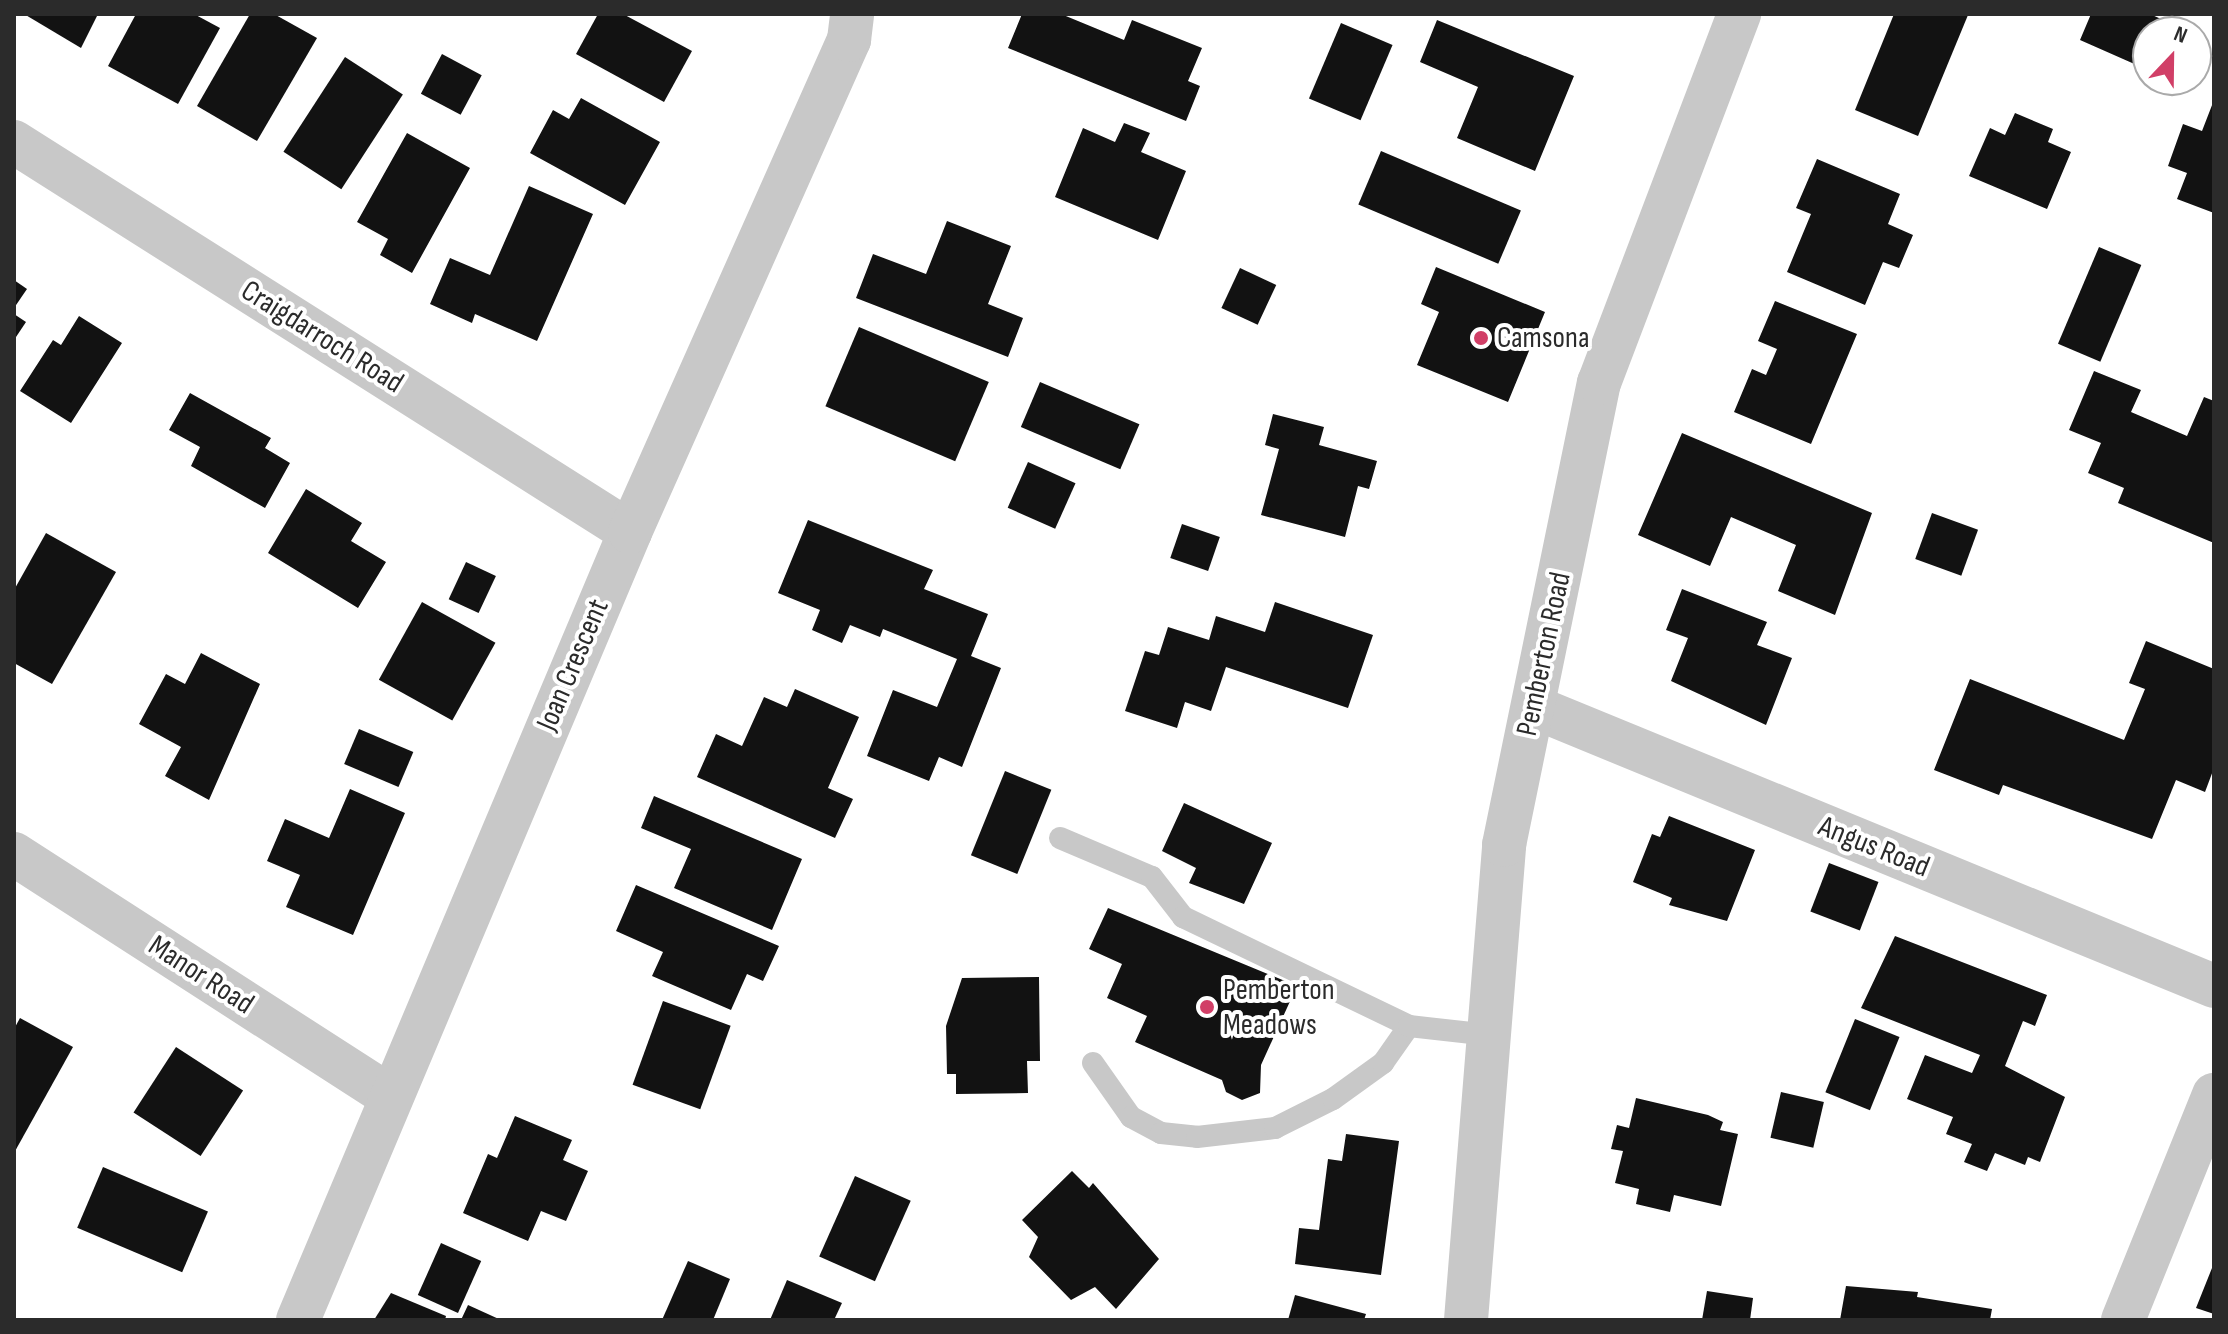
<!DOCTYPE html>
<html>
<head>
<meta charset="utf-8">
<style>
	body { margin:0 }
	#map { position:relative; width:2228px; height:1334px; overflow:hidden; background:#fff; font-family:"Sofia Sans Condensed",sans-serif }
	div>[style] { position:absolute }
	.building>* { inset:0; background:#121212; transform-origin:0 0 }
	.service>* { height:22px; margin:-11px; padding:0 11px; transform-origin:11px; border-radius:11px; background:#c8c8c8 }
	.minor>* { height:44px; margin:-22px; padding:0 22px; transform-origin:22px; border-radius:22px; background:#c8c8c8 }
	.dots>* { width:22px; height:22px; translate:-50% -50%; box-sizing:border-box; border:4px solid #fff; border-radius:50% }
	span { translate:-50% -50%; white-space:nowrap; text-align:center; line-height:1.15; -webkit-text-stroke:8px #fff; paint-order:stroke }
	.street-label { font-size:30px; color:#2b2b2b }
	.poi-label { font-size:30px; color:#2b2b2b }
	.left { translate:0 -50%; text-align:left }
	.frame { position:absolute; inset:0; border:16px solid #2b2b2b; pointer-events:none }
	.north { position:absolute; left:2132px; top:16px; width:80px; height:80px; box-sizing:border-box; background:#fff; border:2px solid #aaa; border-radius:50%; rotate:22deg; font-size:22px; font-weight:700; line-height:32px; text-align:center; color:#2b2b2b }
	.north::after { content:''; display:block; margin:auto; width:28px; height:36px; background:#d13f67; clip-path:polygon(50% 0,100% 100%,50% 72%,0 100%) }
</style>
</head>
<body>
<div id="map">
	<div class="building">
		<div style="clip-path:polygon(24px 14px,98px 14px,81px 48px)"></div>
		<div style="clip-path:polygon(136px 14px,194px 14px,220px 28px,178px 104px,108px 66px)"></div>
		<div style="clip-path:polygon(250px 14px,274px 14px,317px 38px,257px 141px,197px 106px)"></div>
		<div style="clip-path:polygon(598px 14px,623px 14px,692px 51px,664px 102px,576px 54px)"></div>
		<div style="clip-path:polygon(1022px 14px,1061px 14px,1124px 40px,1132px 20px,1202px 48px,1188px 81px,1200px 86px,1186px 121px,1008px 48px)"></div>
		<div style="clip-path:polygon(1894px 14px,1968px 15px,1918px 136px,1855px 110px)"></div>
		<div style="clip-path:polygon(2091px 14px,2150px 14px,2172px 24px,2168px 32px,2148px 32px,2148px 70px,2080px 40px)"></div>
		<div style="clip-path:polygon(1437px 20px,1574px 76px,1535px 171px,1457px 138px,1478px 87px,1420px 62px)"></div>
		<div style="left:1341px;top:23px;width:56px;height:82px;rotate:23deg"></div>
		<div style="left:442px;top:54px;width:45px;height:45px;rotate:28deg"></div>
		<div style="left:345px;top:57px;width:69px;height:113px;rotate:33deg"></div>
		<div style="clip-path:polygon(581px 98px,660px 142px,625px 205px,530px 153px,553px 110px,569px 119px)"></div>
		<div style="clip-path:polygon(2214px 100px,2214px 213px,2177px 199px,2187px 173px,2168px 166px,2183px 124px,2202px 131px)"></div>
		<div style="clip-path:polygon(2015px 113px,2053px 129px,2048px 142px,2071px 152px,2047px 209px,1969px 176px,1990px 128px,2005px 135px)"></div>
		<div style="clip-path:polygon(1124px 123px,1150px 133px,1141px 152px,1186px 171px,1158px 240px,1055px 197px,1083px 128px,1115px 142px)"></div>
		<div style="clip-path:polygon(407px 133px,470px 168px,412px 273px,380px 255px,388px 239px,357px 222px)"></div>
		<div style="left:1381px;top:151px;width:152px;height:58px;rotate:23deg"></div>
		<div style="clip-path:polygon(1817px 159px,1900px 194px,1888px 224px,1913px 235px,1899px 268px,1883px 262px,1865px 305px,1787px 272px,1811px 214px,1796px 208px)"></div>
		<div style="clip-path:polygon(529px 186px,593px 214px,537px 341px,475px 314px,472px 323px,430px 304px,450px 258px,490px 275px)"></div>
		<div style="clip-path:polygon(947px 221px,1011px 246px,988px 304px,1023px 318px,1008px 357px,856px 298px,873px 254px,926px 274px)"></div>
		<div style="left:2099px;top:247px;width:46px;height:105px;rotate:23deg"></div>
		<div style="clip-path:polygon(1436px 267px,1545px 312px,1508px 402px,1417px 365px,1439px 312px,1421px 304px)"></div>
		<div style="left:1240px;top:268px;width:40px;height:44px;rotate:25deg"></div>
		<div style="clip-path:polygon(14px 280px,27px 289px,14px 308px)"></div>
		<div style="clip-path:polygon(1775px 301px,1857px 334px,1811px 444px,1734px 412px,1752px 369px,1766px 375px,1777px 349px,1758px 341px)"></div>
		<div style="clip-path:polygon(14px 314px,26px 322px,14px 340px)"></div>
		<div style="clip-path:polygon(79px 316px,122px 343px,71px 423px,20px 391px,53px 340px,61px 345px)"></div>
		<div style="left:859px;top:327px;width:141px;height:86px;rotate:23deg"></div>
		<div style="clip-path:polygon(2094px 371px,2141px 390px,2131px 412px,2187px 436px,2204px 397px,2214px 401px,2214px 543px,2118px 503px,2124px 488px,2088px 473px,2101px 443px,2069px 430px)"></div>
		<div style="left:1040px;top:382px;width:108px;height:49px;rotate:23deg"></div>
		<div style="clip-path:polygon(190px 393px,271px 438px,265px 448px,290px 463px,265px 508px,191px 466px,200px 447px,169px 430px)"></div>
		<div style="clip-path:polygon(1273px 414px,1324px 427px,1319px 445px,1377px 461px,1369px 489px,1358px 486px,1345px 537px,1261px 515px,1279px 449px,1265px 445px)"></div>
		<div style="clip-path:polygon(1682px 433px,1872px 513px,1835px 615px,1778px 591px,1796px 545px,1731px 517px,1710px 566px,1638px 535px)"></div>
		<div style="left:1028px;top:462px;width:52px;height:50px;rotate:24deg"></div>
		<div style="clip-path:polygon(306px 489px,362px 523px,351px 541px,386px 562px,358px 608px,268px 553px)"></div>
		<div style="left:1932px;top:513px;width:49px;height:49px;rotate:20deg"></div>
		<div style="clip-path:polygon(808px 520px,933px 570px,924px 589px,988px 614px,971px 656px,1001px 668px,962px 767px,939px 757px,929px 781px,867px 756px,893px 690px,937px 707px,957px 659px,883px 629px,880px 637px,850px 625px,842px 643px,812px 630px,820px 610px,778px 593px)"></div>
		<div style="left:1182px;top:524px;width:40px;height:36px;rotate:19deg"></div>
		<div style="clip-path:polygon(46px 533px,116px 572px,52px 684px,14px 663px,14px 590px)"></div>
		<div style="left:466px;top:562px;width:33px;height:41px;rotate:25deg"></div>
		<div style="clip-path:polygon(1682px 589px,1767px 622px,1757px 645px,1792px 658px,1766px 725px,1671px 681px,1688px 638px,1666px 630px)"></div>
		<div style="left:422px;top:602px;width:84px;height:89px;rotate:29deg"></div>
		<div style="clip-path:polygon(1275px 602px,1373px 635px,1348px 708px,1226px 667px,1211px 711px,1185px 702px,1177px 728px,1125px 711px,1145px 651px,1159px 655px,1168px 627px,1209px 640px,1216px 616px,1265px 632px)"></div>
		<div style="clip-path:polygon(2146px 641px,2214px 669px,2214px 768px,2205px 792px,2176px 780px,2152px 839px,2003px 785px,1999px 795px,1934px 770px,1970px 679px,2124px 740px,2145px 689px,2129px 683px)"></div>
		<div style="clip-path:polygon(201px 653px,260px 684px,209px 800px,165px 776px,181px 747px,139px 724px,166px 674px,185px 684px)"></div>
		<div style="clip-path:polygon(795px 689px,859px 717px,828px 788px,853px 799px,835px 838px,697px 777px,716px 734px,742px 746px,764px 697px,787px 707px)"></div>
		<div style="left:359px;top:729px;width:59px;height:38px;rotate:23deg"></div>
		<div style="left:1005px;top:771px;width:50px;height:91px;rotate:22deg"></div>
		<div style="clip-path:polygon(350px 789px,405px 813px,353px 935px,286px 907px,300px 875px,267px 861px,285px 819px,329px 838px)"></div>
		<div style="clip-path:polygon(654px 796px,802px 859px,772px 930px,674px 888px,691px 849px,641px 828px)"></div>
		<div style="clip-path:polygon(1184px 803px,1272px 843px,1244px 904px,1189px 883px,1196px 868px,1162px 851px)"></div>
		<div style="clip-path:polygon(1669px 816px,1755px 850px,1727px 921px,1669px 905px,1672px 898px,1633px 882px,1652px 834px,1660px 837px)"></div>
		<div style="left:1829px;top:863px;width:53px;height:52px;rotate:21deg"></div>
		<div style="clip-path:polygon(636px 885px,779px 946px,763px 981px,747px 974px,731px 1010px,652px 976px,663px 952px,616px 931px)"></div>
		<div style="clip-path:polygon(1108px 908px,1297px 986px,1261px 1065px,1260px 1093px,1242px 1100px,1226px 1092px,1222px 1080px,1135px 1042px,1147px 1016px,1107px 998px,1122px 964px,1089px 949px)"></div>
		<div style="clip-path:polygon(1895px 936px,2047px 995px,2035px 1026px,2023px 1021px,2005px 1066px,2065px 1097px,2040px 1162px,2028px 1157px,2025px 1165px,1995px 1153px,1987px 1171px,1964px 1162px,1972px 1144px,1946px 1134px,1953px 1117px,1907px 1099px,1925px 1055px,1972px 1073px,1980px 1055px,1861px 1008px)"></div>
		<div style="clip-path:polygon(1039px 977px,1040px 1061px,1027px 1061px,1028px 1093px,956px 1094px,956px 1074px,947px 1074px,946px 1026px,962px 978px)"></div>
		<div style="left:663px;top:1001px;width:72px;height:89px;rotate:20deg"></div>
		<div style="clip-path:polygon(20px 1018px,73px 1047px,14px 1153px,14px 1029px)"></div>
		<div style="left:1855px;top:1019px;width:48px;height:79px;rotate:22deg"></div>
		<div style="left:176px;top:1047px;width:80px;height:78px;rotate:33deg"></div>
		<div style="left:1781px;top:1092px;width:44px;height:47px;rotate:13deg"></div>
		<div style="clip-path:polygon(1636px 1098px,1708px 1115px,1723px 1122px,1720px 1130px,1738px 1134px,1721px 1206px,1674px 1195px,1670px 1212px,1636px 1204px,1639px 1189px,1615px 1183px,1623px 1151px,1611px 1149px,1617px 1125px,1629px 1128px)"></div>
		<div style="clip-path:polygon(515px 1116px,572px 1140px,563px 1160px,588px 1171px,566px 1221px,541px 1211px,528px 1241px,463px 1213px,488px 1154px,497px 1158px)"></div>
		<div style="clip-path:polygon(1346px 1134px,1399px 1141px,1381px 1275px,1295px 1264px,1299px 1228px,1319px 1230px,1328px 1159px,1342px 1161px)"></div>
		<div style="left:103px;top:1167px;width:114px;height:66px;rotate:23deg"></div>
		<div style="clip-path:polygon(1072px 1171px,1089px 1188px,1093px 1183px,1159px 1259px,1116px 1309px,1095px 1287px,1071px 1300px,1029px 1257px,1038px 1237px,1022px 1220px)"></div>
		<div style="left:855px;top:1176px;width:61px;height:88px;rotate:24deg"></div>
		<div style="left:441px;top:1243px;width:44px;height:57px;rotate:24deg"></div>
		<div style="clip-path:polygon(688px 1261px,730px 1279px,713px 1320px,662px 1320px)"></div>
		<div style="clip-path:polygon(2214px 1263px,2214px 1314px,2196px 1308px)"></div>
		<div style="clip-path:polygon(787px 1280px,842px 1303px,834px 1320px,770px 1320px)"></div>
		<div style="clip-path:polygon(1846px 1286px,1918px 1292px,1917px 1297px,1992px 1309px,1990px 1320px,1840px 1320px)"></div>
		<div style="clip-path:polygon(1707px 1291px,1753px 1298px,1750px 1320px,1702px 1320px)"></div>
		<div style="clip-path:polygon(391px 1293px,446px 1316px,445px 1320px,374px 1320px)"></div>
		<div style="clip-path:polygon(1295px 1295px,1366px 1314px,1364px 1320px,1288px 1320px)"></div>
		<div style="clip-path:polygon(468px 1305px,501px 1320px,461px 1320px)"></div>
	</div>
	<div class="service">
		<div style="left:1060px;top:838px;width:100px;rotate:23deg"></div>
		<div style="left:1152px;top:877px;width:51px;rotate:52.2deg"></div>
		<div style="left:1183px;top:917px;width:251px;rotate:25.7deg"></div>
		<div style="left:1093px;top:1063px;width:66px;rotate:54.9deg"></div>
		<div style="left:1131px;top:1117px;width:34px;rotate:28deg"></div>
		<div style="left:1161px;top:1133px;width:36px;rotate:6deg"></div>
		<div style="left:1197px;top:1137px;width:79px;rotate:-6.6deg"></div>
		<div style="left:1275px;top:1128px;width:65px;rotate:-26.6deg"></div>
		<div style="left:1333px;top:1099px;width:62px;rotate:-35.8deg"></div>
		<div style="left:1383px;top:1063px;width:45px;rotate:-54.9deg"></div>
		<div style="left:1409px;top:1026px;width:81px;rotate:6.4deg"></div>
	</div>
	<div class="minor">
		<div style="left:14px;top:142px;width:729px;rotate:32.34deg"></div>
		<div style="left:1534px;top:707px;width:735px;rotate:22.31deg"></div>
		<div style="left:14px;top:854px;width:446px;rotate:32.8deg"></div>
		<div style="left:298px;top:1320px;width:855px;rotate:-67.15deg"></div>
		<div style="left:630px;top:532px;width:539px;rotate:-66.01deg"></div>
		<div style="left:849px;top:40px;width:26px;rotate:-83deg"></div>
		<div style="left:1466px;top:1320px;width:477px;rotate:-85.4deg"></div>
		<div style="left:1504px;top:845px;width:472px;rotate:-78.4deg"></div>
		<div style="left:1599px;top:383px;width:395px;rotate:-69.2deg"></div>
		<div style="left:2123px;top:1320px;width:243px;rotate:-68deg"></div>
	</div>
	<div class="dots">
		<div style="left:1481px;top:338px;background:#d13f67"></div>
		<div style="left:1207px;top:1007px;background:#d13f67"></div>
	</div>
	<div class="street-label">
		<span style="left:322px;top:337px;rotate:32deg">Craigdarroch Road</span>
		<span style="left:1544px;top:654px;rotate:-78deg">Pemberton Road</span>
		<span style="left:573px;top:665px;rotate:-67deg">Joan Crescent</span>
		<span style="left:1874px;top:847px;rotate:22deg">Angus Road</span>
		<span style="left:201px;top:975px;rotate:33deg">Manor Road</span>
	</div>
	<div class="poi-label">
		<span class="left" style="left:1497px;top:338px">Camsona</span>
		<span class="left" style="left:1223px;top:1007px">Pemberton<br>Meadows</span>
	</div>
	<div class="frame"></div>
	<div class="north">N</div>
</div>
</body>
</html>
